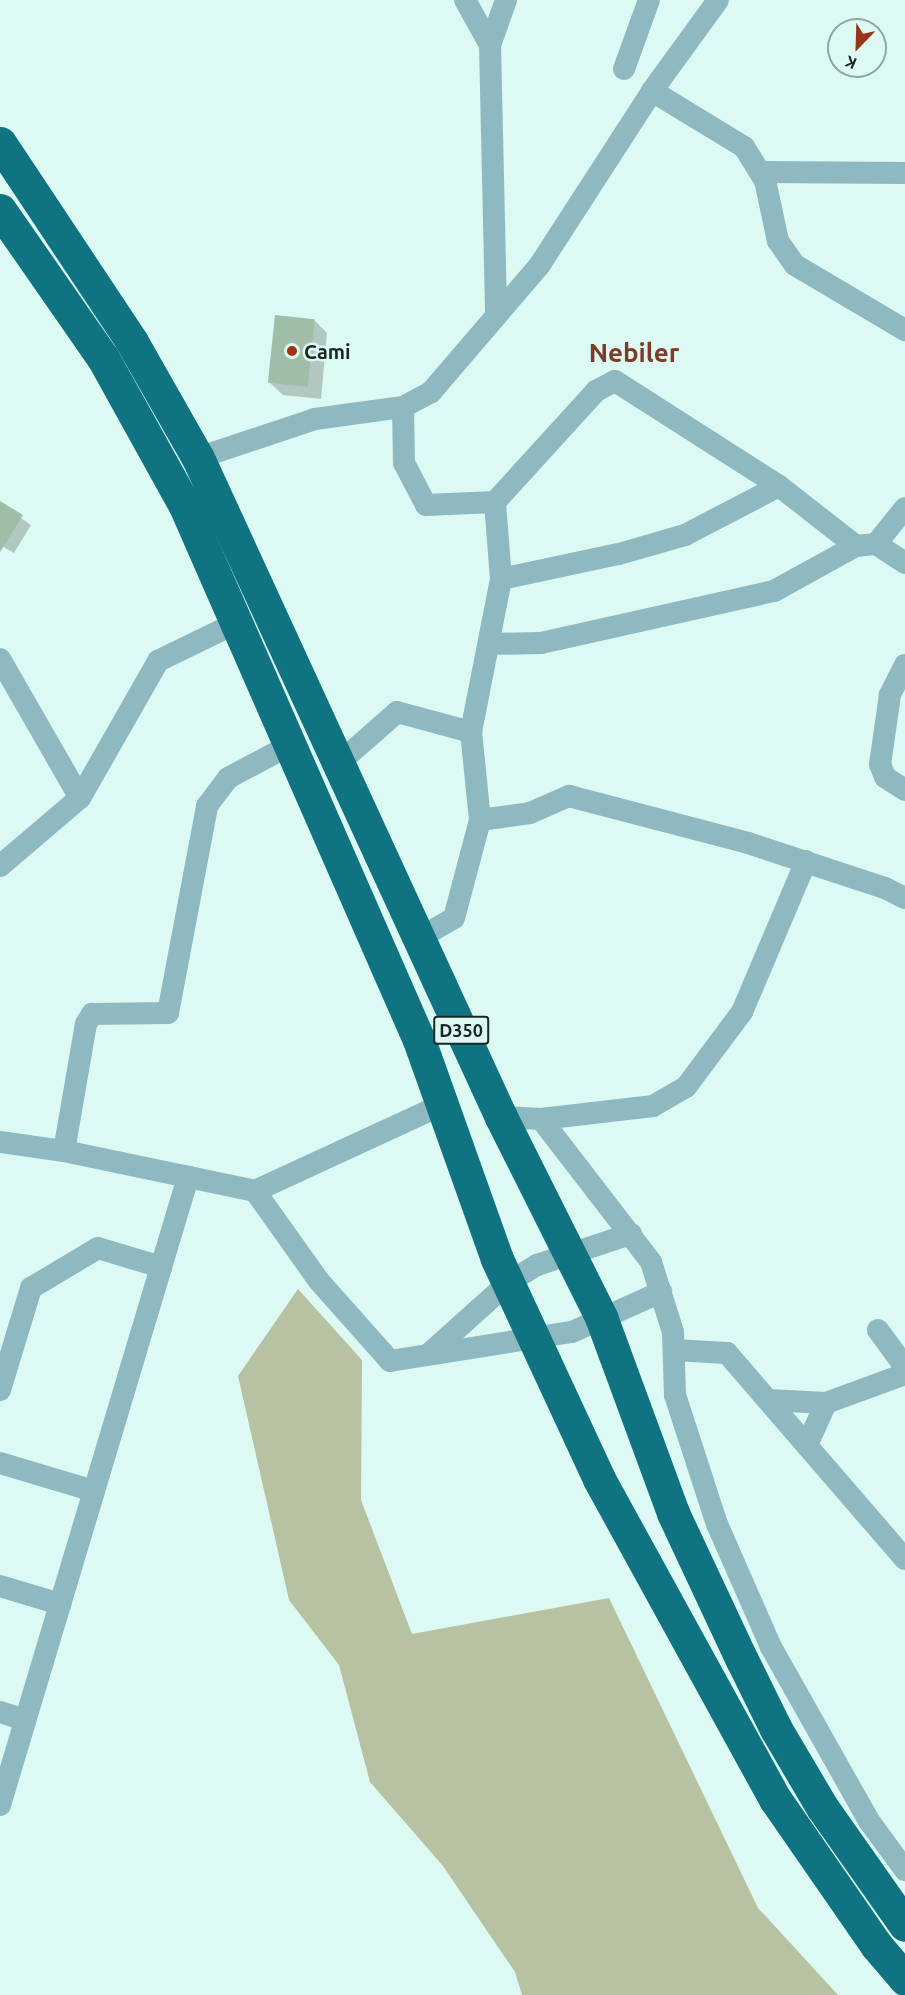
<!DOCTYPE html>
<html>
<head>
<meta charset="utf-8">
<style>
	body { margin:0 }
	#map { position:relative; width:905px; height:1995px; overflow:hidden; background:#dcf9f3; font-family:Ubuntu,sans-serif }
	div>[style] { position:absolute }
	.forest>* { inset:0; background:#b7c2a2 }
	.shadow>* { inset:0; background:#0003 }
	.building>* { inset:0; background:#a0bea7; transform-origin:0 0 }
	.minor>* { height:22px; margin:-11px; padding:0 11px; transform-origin:11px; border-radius:11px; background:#8eb9c1 }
	.highway>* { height:33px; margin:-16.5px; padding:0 16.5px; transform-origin:16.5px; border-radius:16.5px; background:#107381 }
	.dots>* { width:16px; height:16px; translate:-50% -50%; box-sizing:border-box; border:3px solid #dcf9f3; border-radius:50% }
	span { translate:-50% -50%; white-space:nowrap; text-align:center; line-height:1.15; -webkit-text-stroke:5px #dcf9f3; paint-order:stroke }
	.shield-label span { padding:2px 4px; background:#dcf9f3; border:2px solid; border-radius:4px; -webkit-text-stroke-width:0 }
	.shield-label { font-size:18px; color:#1b2624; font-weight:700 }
	.poi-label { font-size:20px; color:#1b2624; font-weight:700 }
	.left { translate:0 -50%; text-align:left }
	.district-label { font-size:26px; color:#803b28; font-weight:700 }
	.north { position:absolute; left:827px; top:18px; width:60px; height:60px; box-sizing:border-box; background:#dcf9f3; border:2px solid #8fa5a0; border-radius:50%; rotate:203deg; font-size:16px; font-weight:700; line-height:24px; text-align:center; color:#1b2624 }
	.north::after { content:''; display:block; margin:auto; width:21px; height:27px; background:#9c3514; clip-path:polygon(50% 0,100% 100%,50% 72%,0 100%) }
</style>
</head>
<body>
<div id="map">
	<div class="forest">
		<div style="clip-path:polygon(298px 1289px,362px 1360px,361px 1500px,412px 1634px,609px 1598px,758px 1908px,838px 1995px,522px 1995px,515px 1972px,443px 1866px,370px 1782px,339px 1665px,289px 1600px,238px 1376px)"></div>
	</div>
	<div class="shadow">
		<div style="clip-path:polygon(314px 320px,327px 333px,321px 399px,283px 395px,270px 383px)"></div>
		<div style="clip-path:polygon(0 503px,31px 525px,14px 553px,0 545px)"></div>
	</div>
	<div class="building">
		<div style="left:275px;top:315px;width:40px;height:68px;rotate:6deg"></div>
		<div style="clip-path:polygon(0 501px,23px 515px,0 552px)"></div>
	</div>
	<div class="minor">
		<div style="left:465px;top:0;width:51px;rotate:60.9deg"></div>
		<div style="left:490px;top:45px;width:269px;rotate:88.7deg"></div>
		<div style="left:490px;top:45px;width:48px;rotate:-70.4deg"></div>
		<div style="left:624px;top:69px;width:73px;rotate:-70.1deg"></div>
		<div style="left:652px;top:91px;width:108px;rotate:31.3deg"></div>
		<div style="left:744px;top:147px;width:39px;rotate:58deg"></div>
		<div style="left:765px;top:180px;width:62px;rotate:78deg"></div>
		<div style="left:778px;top:241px;width:29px;rotate:55deg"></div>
		<div style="left:795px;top:265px;width:128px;rotate:30.6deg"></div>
		<div style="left:760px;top:172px;width:145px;rotate:0.4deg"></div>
		<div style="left:198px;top:458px;width:123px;rotate:-18.4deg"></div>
		<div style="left:315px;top:419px;width:89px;rotate:-7.8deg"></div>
		<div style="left:495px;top:502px;width:150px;rotate:-47.7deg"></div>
		<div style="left:596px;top:391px;width:21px;rotate:-28deg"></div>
		<div style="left:615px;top:381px;width:195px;rotate:32.6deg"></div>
		<div style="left:779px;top:486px;width:98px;rotate:37.9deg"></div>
		<div style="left:876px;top:544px;width:35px;rotate:33deg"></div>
		<div style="left:501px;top:579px;width:121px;rotate:-12deg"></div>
		<div style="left:619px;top:554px;width:69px;rotate:-16.1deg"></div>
		<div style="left:685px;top:535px;width:106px;rotate:-27.5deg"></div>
		<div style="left:489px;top:644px;width:52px;rotate:-1.1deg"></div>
		<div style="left:541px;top:643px;width:239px;rotate:-12.6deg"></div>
		<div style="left:774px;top:591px;width:94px;rotate:-28.8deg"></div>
		<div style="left:856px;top:546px;width:20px;rotate:-6deg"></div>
		<div style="left:876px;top:544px;width:46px;rotate:-51.1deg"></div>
		<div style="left:0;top:659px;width:160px;rotate:60.1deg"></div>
		<div style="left:905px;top:665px;width:34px;rotate:117deg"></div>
		<div style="left:890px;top:695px;width:70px;rotate:98.2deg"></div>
		<div style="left:880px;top:764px;width:14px;rotate:69deg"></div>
		<div style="left:885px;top:777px;width:24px;rotate:33deg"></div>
		<div style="left:339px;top:763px;width:77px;rotate:-41.3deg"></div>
		<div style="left:397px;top:712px;width:77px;rotate:15.1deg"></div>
		<div style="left:480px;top:820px;width:88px;rotate:-95.8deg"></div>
		<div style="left:471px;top:732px;width:156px;rotate:-78.9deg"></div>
		<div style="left:501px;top:579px;width:77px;rotate:-94.5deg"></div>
		<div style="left:495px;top:502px;width:69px;rotate:177.5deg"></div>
		<div style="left:426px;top:505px;width:47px;rotate:-117.6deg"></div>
		<div style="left:404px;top:463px;width:56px;rotate:-91deg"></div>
		<div style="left:403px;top:407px;width:32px;rotate:-28deg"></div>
		<div style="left:431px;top:392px;width:166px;rotate:-49.4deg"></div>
		<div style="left:539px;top:266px;width:208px;rotate:-57.1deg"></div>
		<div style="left:652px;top:91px;width:112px;rotate:-54deg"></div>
		<div style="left:0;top:866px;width:105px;rotate:-40.4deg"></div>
		<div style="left:80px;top:798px;width:158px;rotate:-60.3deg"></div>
		<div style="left:158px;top:661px;width:87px;rotate:-26deg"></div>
		<div style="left:419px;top:938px;width:40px;rotate:-29.7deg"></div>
		<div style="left:454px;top:918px;width:101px;rotate:-75.1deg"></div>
		<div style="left:480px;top:820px;width:50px;rotate:-8deg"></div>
		<div style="left:530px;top:813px;width:43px;rotate:-23.6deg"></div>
		<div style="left:569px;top:796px;width:185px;rotate:14.7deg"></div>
		<div style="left:748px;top:843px;width:144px;rotate:18.2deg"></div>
		<div style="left:885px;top:888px;width:22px;rotate:27deg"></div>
		<div style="left:501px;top:1117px;width:40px;rotate:2.9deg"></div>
		<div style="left:541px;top:1119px;width:113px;rotate:-6.6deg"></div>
		<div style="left:653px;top:1106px;width:38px;rotate:-30deg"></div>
		<div style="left:686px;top:1087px;width:94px;rotate:-53.3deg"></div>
		<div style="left:742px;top:1012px;width:164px;rotate:-67deg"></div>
		<div style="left:541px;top:1119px;width:180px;rotate:52.4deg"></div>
		<div style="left:651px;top:1262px;width:73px;rotate:72.6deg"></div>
		<div style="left:673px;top:1332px;width:63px;rotate:88.2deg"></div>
		<div style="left:675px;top:1395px;width:136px;rotate:72deg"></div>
		<div style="left:717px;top:1524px;width:134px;rotate:66.3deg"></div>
		<div style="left:771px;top:1647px;width:200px;rotate:60.6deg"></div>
		<div style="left:869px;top:1821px;width:61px;rotate:53.7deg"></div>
		<div style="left:0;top:1142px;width:65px;rotate:8deg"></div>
		<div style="left:64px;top:1151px;width:195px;rotate:11.8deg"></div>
		<div style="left:255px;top:1191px;width:207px;rotate:-24.8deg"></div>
		<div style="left:64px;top:1151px;width:129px;rotate:-80.2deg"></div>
		<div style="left:86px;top:1024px;width:12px;rotate:-59deg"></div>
		<div style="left:92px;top:1014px;width:76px;rotate:-0.8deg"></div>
		<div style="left:168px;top:1013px;width:211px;rotate:-79.3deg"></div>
		<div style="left:207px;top:806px;width:35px;rotate:-53deg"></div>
		<div style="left:228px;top:778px;width:70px;rotate:-28deg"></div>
		<div style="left:255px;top:1191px;width:110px;rotate:54.6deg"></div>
		<div style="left:319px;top:1281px;width:107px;rotate:48.4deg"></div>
		<div style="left:390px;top:1361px;width:184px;rotate:-9.1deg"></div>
		<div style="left:572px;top:1332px;width:98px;rotate:-24.2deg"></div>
		<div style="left:878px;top:1330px;width:46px;rotate:53.9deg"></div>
		<div style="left:674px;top:1350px;width:53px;rotate:3.2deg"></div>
		<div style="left:727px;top:1353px;width:272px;rotate:49.2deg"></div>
		<div style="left:430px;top:1353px;width:105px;rotate:-41.9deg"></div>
		<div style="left:508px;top:1283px;width:34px;rotate:-32deg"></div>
		<div style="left:537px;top:1265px;width:99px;rotate:-18.3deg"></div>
		<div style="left:0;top:1390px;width:107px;rotate:-73.1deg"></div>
		<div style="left:31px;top:1288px;width:78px;rotate:-30.8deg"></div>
		<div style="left:98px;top:1248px;width:66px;rotate:16.8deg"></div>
		<div style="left:768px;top:1400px;width:58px;rotate:3deg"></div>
		<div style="left:826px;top:1403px;width:84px;rotate:-20.2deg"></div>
		<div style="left:807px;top:1445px;width:46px;rotate:-65.7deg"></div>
		<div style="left:0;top:1463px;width:98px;rotate:16.6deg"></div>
		<div style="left:0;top:1586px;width:63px;rotate:16.7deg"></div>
		<div style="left:0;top:1712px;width:26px;rotate:18deg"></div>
		<div style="left:0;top:1805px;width:656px;rotate:-73.33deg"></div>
	</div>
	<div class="highway">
		<div style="left:0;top:143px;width:239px;rotate:56.4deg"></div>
		<div style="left:132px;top:342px;width:133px;rotate:60.4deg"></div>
		<div style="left:198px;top:458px;width:725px;rotate:65.31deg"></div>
		<div style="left:501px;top:1117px;width:224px;rotate:63.4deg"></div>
		<div style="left:601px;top:1317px;width:209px;rotate:69.8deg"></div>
		<div style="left:673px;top:1513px;width:162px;rotate:64.9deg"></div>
		<div style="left:742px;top:1660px;width:77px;rotate:63.8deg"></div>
		<div style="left:776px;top:1729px;width:91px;rotate:59.5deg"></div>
		<div style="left:822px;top:1807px;width:144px;rotate:54.9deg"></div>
		<div style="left:0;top:210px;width:180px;rotate:55.2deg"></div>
		<div style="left:103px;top:358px;width:169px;rotate:61deg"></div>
		<div style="left:185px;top:506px;width:583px;rotate:66.34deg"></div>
		<div style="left:419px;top:1040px;width:232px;rotate:70.4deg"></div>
		<div style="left:497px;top:1259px;width:242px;rotate:65.1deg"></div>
		<div style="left:599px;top:1479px;width:365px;rotate:61.2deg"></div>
		<div style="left:775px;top:1799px;width:178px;rotate:55.3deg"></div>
		<div style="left:876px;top:1945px;width:45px;rotate:49.5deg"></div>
	</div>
	<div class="dots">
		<div style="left:292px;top:351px;background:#9c3514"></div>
	</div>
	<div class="shield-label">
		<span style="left:461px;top:1030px">D350</span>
	</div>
	<div class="poi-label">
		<span class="left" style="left:304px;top:351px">Cami</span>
	</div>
	<div class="district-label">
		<span style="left:634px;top:353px">Nebiler</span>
	</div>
	<div class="north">K</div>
</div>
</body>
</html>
